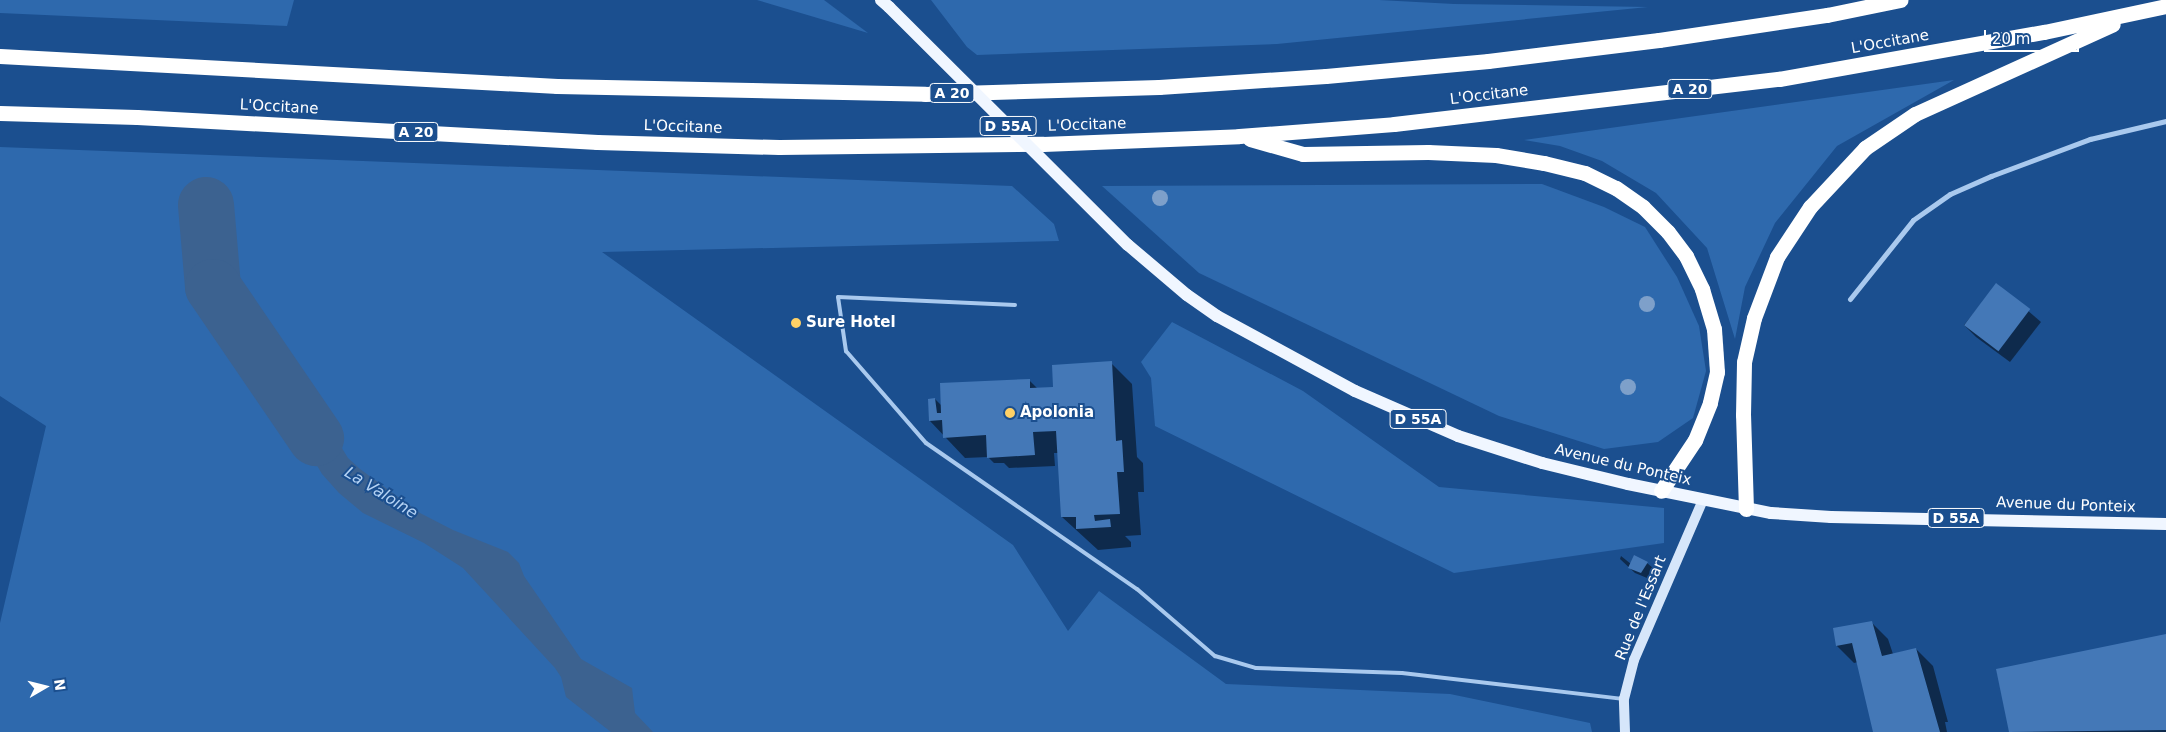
<!DOCTYPE html>
<html>
<head>
<meta charset="utf-8">
<style>
	body { margin:0 }
	#map { position:relative; width:2166px; height:732px; overflow:hidden; background:#1b4f8f; font-family:"DejaVu Sans",sans-serif }
	div>[style] { position:absolute }
	.green>* { inset:0; background:#2e69ad }
	.water>* { inset:0; background:#3c6290 }
	.shadow>* { inset:0; background:#0007 }
	.river>* { height:56px; margin:-28px; padding:0 28px; transform-origin:28px; border-radius:28px; background:#3c6290 }
	.building>* { inset:0; background:#4478b7; transform-origin:0 0 }
	.lane>* { height:4px; margin:-2px; padding:0 2px; transform-origin:2px; border-radius:2px; background:#a9c9ee }
	.street>* { height:5px; margin:-2.5px; padding:0 2.5px; transform-origin:2.5px; border-radius:2.5px; background:#a9c9ee }
	.secondary>* { height:10px; margin:-5px; padding:0 5px; transform-origin:5px; border-radius:5px; background:#d6e6fa }
	.primary>* { height:12px; margin:-6px; padding:0 6px; transform-origin:6px; border-radius:6px; background:#f0f6ff }
	.highway>* { height:15px; margin:-7.5px; padding:0 7.5px; transform-origin:7.5px; border-radius:7.5px; background:#fff }
	.primary-bridge>* { height:12px; margin:-6px; padding:0 6px; transform-origin:6px; border-radius:6px; background:#f0f6ff }
	.trees>* { width:16px; height:16px; margin:-8px; border-radius:50%; background:#7ea0ca }
	.dots>* { width:14px; height:14px; translate:-50% -50%; box-sizing:border-box; border:2px solid #1b4f8f; border-radius:50% }
	span { translate:-50% -50%; white-space:nowrap; text-align:center; line-height:1.15; -webkit-text-stroke:4px #1b4f8f; paint-order:stroke }
	.shield-label span { padding:1px 4px; background:#1b4f8f; border:1px solid; border-radius:4px; -webkit-text-stroke-width:0 }
	.shield-label { font-size:14px; color:#fff; font-weight:700 }
	.street-label { font-size:15px; color:#fff }
	.poi-label { font-size:15px; color:#fff; font-weight:700 }
	.left { translate:0 -50%; text-align:left }
	.water-label { font-size:16px; color:#b5d3f5; font-style:italic }
	.north { position:absolute; left:20px; top:662px; width:50px; height:50px; -webkit-text-stroke:4px #1b4f8f; paint-order:stroke; rotate:82deg; font-size:14px; font-weight:700; line-height:20px; text-align:center; color:#fff }
	.north::after { content:''; display:block; margin:auto; width:18px; height:22px; background:#fff; clip-path:polygon(50% 0,100% 100%,50% 72%,0 100%) }
	.scale { position:absolute; left:1984px; top:30px; width:95px; height:22px; box-sizing:border-box; border:2px solid #fff; border-top:0; padding-left:6px; font-size:15px; line-height:18px; white-space:nowrap; color:#fff; -webkit-text-stroke:4px #1b4f8f; paint-order:stroke }
</style>
</head>
<body>
<div id="map">
	<div class="green">
		<div style="clip-path:polygon(0 0,294px 0,287px 26px,0 13px)"></div>
		<div style="clip-path:polygon(757px 0,824px 0,868px 33px)"></div>
		<div style="clip-path:polygon(931px 0,1379px 0,1454px 4px,1648px 7px,1277px 44px,977px 55px,967px 47px)"></div>
		<div style="clip-path:polygon(1954px 80px,1837px 146px,1775px 223px,1745px 287px,1735px 339px,1707px 248px,1656px 193px,1602px 161px,1560px 146px,1524px 140px)"></div>
		<div style="clip-path:polygon(0 147px,1012px 186px,1054px 224px,1059px 241px,602px 252px,1013px 545px,1068px 631px,1099px 591px,1226px 684px,1450px 694px,1590px 723px,1592px 732px,0 732px,0 623px,46px 426px,0 396px)"></div>
		<div style="clip-path:polygon(1542px 184px,1604px 207px,1645px 227px,1677px 277px,1699px 326px,1706px 371px,1693px 418px,1658px 442px,1604px 449px,1499px 416px,1199px 273px,1102px 186px)"></div>
		<div style="clip-path:polygon(1172px 322px,1303px 391px,1439px 487px,1664px 508px,1664px 543px,1454px 573px,1155px 426px,1151px 378px,1141px 362px)"></div>
	</div>
	<div class="water">
		<div style="clip-path:polygon(212px 203px,220px 206px,223px 212px,220px 252px,226px 286px,283px 351px,348px 458px,360px 469px,420px 513px,453px 530px,508px 552px,519px 563px,524px 576px,581px 659px,632px 688px,635px 713px,653px 732px,611px 732px,566px 697px,561px 677px,555px 668px,463px 568px,424px 543px,363px 513px,339px 493px,322px 474px,309px 452px,271px 372px,236px 328px,215px 313px,205px 301px,198px 279px,200px 224px,206px 205px)"></div>
	</div>
	<div class="shadow">
		<div style="clip-path:polygon(1997px 284px,2041px 322px,2010px 362px,1976px 337px,1964px 325px)"></div>
		<div style="clip-path:polygon(1111px 363px,1132px 384px,1137px 457px,1143px 463px,1144px 492px,1138px 492px,1141px 535px,1125px 536px,1131px 542px,1131px 547px,1098px 550px,1062px 517px,1059px 453px,1054px 453px,1055px 466px,1009px 468px,1004px 463px,994px 463px,988px 457px,965px 458px,930px 421px,935px 399px,942px 406px,1029px 380px,1038px 389px,1054px 388px)"></div>
		<div style="clip-path:polygon(1621px 556px,1631px 564px,1647px 563px,1653px 568px,1647px 578px,1635px 573px,1620px 559px)"></div>
		<div style="clip-path:polygon(1871px 622px,1888px 639px,1893px 654px,1916px 649px,1933px 666px,1948px 722px,1945px 722px,1947px 732px,1874px 732px,1858px 662px,1854px 663px,1837px 646px,1834px 629px)"></div>
		<div style="clip-path:polygon(2166px 635px,2166px 732px,2010px 732px,1997px 670px)"></div>
	</div>
	<div class="river">
		<div style="left:206px;top:205px;width:82px;rotate:85.1deg"></div>
		<div style="left:213px;top:287px;width:183px;rotate:55.7deg"></div>
	</div>
	<div class="building">
		<div style="left:1996px;top:283px;width:43px;height:53px;rotate:37deg"></div>
		<div style="clip-path:polygon(1112px 361px,1116px 441px,1122px 440px,1124px 472px,1117px 472px,1120px 514px,1094px 515px,1095px 521px,1110px 519px,1111px 527px,1076px 529px,1076px 517px,1061px 517px,1056px 431px,1033px 432px,1035px 455px,987px 458px,986px 435px,943px 438px,942px 420px,929px 421px,928px 399px,935px 398px,937px 413px,941px 413px,940px 383px,1030px 379px,1030px 388px,1053px 387px,1052px 365px)"></div>
		<div style="clip-path:polygon(1634px 555px,1648px 562px,1641px 573px,1628px 568px)"></div>
		<div style="clip-path:polygon(1872px 621px,1882px 656px,1916px 648px,1940px 732px,1873px 732px,1852px 643px,1836px 646px,1833px 628px)"></div>
		<div style="clip-path:polygon(2166px 634px,2166px 730px,2009px 732px,1996px 669px)"></div>
	</div>
	<div class="lane">
		<div style="left:1015px;top:305px;width:177px;rotate:-177.4deg"></div>
		<div style="left:838px;top:297px;width:55px;rotate:81.6deg"></div>
		<div style="left:846px;top:351px;width:122px;rotate:49deg"></div>
		<div style="left:926px;top:443px;width:257px;rotate:34.7deg"></div>
		<div style="left:1137px;top:589px;width:103px;rotate:40.7deg"></div>
		<div style="left:1215px;top:656px;width:43px;rotate:16.3deg"></div>
		<div style="left:1256px;top:668px;width:146px;rotate:2deg"></div>
		<div style="left:1402px;top:673px;width:224px;rotate:6.7deg"></div>
	</div>
	<div class="street">
		<div style="left:1850px;top:299px;width:101px;rotate:-51.4deg"></div>
		<div style="left:1913px;top:220px;width:45px;rotate:-35.1deg"></div>
		<div style="left:1950px;top:194px;width:45px;rotate:-23.7deg"></div>
		<div style="left:1991px;top:176px;width:106px;rotate:-20.5deg"></div>
		<div style="left:2090px;top:139px;width:78px;rotate:-13.3deg"></div>
	</div>
	<div class="secondary">
		<div style="left:1625px;top:732px;width:33px;rotate:-92deg"></div>
		<div style="left:1624px;top:699px;width:40px;rotate:-75.6deg"></div>
		<div style="left:1634px;top:660px;width:174px;rotate:-66.7deg"></div>
	</div>
	<div class="primary">
		<div style="left:881px;top:0;width:11px;rotate:41deg"></div>
		<div style="left:1128px;top:245px;width:77px;rotate:40.3deg"></div>
		<div style="left:1187px;top:295px;width:37px;rotate:35deg"></div>
		<div style="left:1217px;top:316px;width:157px;rotate:28.5deg"></div>
		<div style="left:1355px;top:391px;width:112px;rotate:23.6deg"></div>
		<div style="left:1458px;top:436px;width:88px;rotate:17.8deg"></div>
		<div style="left:1542px;top:463px;width:89px;rotate:13.7deg"></div>
		<div style="left:1628px;top:484px;width:146px;rotate:11.5deg"></div>
		<div style="left:1771px;top:513px;width:60px;rotate:3.8deg"></div>
		<div style="left:1831px;top:517px;width:335px;rotate:1.2deg"></div>
	</div>
	<div class="highway">
		<div style="left:0;top:56px;width:558px;rotate:3.08deg"></div>
		<div style="left:557px;top:86px;width:368px;rotate:1.2deg"></div>
		<div style="left:925px;top:94px;width:234px;rotate:-1.7deg"></div>
		<div style="left:1159px;top:87px;width:167px;rotate:-3.8deg"></div>
		<div style="left:1326px;top:76px;width:163px;rotate:-5.3deg"></div>
		<div style="left:1488px;top:61px;width:172px;rotate:-7deg"></div>
		<div style="left:1659px;top:40px;width:170px;rotate:-8.5deg"></div>
		<div style="left:1827px;top:15px;width:75px;rotate:-11.6deg"></div>
		<div style="left:0;top:113px;width:137px;rotate:1.7deg"></div>
		<div style="left:137px;top:117px;width:461px;rotate:3.1deg"></div>
		<div style="left:597px;top:142px;width:182px;rotate:1.6deg"></div>
		<div style="left:779px;top:147px;width:264px;rotate:-0.7deg"></div>
		<div style="left:1043px;top:144px;width:196px;rotate:-2.3deg"></div>
		<div style="left:1239px;top:136px;width:155px;rotate:-4.4deg"></div>
		<div style="left:1394px;top:124px;width:388px;rotate:-6.7deg"></div>
		<div style="left:1779px;top:79px;width:269px;rotate:-10.1deg"></div>
		<div style="left:2044px;top:32px;width:125px;rotate:-12deg"></div>
		<div style="left:1250px;top:139px;width:55px;rotate:15.8deg"></div>
		<div style="left:1303px;top:154px;width:125px;rotate:-0.9deg"></div>
		<div style="left:1428px;top:152px;width:68px;rotate:2.5deg"></div>
		<div style="left:1496px;top:155px;width:49px;rotate:9.5deg"></div>
		<div style="left:1544px;top:163px;width:42px;rotate:13.7deg"></div>
		<div style="left:1585px;top:173px;width:34px;rotate:26deg"></div>
		<div style="left:1616px;top:188px;width:33px;rotate:35deg"></div>
		<div style="left:1643px;top:207px;width:35px;rotate:45deg"></div>
		<div style="left:1668px;top:232px;width:30px;rotate:53deg"></div>
		<div style="left:1686px;top:256px;width:37px;rotate:64deg"></div>
		<div style="left:1702px;top:289px;width:42px;rotate:73.3deg"></div>
		<div style="left:1714px;top:329px;width:43px;rotate:86deg"></div>
		<div style="left:1717px;top:372px;width:32px;rotate:103deg"></div>
		<div style="left:1710px;top:403px;width:40px;rotate:112deg"></div>
		<div style="left:1695px;top:440px;width:61px;rotate:123.7deg"></div>
		<div style="left:1746px;top:509px;width:94px;rotate:-91.8deg"></div>
		<div style="left:1743px;top:415px;width:53px;rotate:-88.9deg"></div>
		<div style="left:1744px;top:362px;width:45px;rotate:-77.2deg"></div>
		<div style="left:1754px;top:318px;width:65px;rotate:-69.3deg"></div>
		<div style="left:1777px;top:257px;width:60px;rotate:-56.6deg"></div>
		<div style="left:1810px;top:207px;width:81px;rotate:-47deg"></div>
		<div style="left:1865px;top:148px;width:60px;rotate:-34.2deg"></div>
		<div style="left:1915px;top:114px;width:217px;rotate:-24.4deg"></div>
	</div>
	<div class="primary-bridge">
		<div style="left:889px;top:7px;width:337px;rotate:44.9deg"></div>
	</div>
	<div class="trees">
		<div style="left:1160px;top:198px"></div>
		<div style="left:1647px;top:304px"></div>
		<div style="left:1628px;top:387px"></div>
	</div>
	<div class="dots">
		<div style="left:796px;top:323px;background:#ffd166"></div>
		<div style="left:1010px;top:413px;background:#ffd166"></div>
	</div>
	<div class="shield-label">
		<span style="left:1690px;top:89px">A 20</span>
		<span style="left:952px;top:93px">A 20</span>
		<span style="left:1008px;top:126px">D 55A</span>
		<span style="left:416px;top:132px">A 20</span>
		<span style="left:1418px;top:419px">D 55A</span>
		<span style="left:1956px;top:518px">D 55A</span>
	</div>
	<div class="street-label">
		<span style="left:1890px;top:42px;rotate:-10deg">L'Occitane</span>
		<span style="left:1489px;top:95px;rotate:-7deg">L'Occitane</span>
		<span style="left:279px;top:107px;rotate:3deg">L'Occitane</span>
		<span style="left:1087px;top:125px;rotate:-2deg">L'Occitane</span>
		<span style="left:683px;top:127px;rotate:2deg">L'Occitane</span>
		<span style="left:1623px;top:465px;rotate:13deg">Avenue du Ponteix</span>
		<span style="left:2066px;top:505px;rotate:2deg">Avenue du Ponteix</span>
		<span style="left:1641px;top:608px;rotate:-68deg">Rue de l'Essart</span>
	</div>
	<div class="poi-label">
		<span class="left" style="left:806px;top:323px">Sure Hotel</span>
		<span class="left" style="left:1020px;top:413px">Apolonia</span>
	</div>
	<div class="water-label">
		<span style="left:381px;top:493px;rotate:32deg">La Valoine</span>
	</div>
	<div class="north">N</div>
	<div class="scale">20 m</div>
</div>
</body>
</html>
